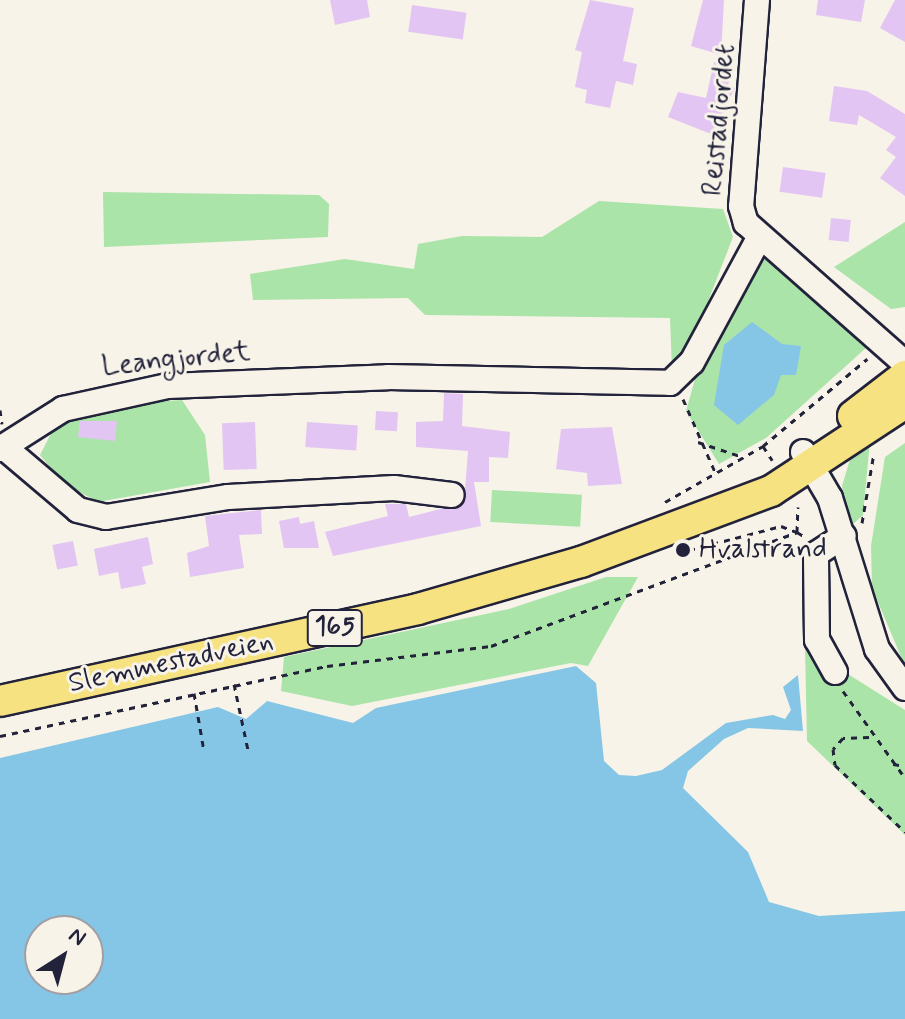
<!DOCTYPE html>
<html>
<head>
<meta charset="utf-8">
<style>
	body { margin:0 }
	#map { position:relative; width:905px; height:1019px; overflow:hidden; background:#f7f3e8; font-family:Mynerve,sans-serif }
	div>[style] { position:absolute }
	.green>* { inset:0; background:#aae4a9; transform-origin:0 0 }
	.water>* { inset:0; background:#85c5e6 }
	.building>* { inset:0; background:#e3c5f3; transform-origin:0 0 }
	.path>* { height:3px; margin-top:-1.5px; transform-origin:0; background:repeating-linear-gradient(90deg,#22223b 0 6px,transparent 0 12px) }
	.roads { filter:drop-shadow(2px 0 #22223b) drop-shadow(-2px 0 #22223b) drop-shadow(0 2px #22223b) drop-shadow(0 -2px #22223b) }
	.minor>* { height:24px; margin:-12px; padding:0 12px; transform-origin:12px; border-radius:12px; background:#f7f3e8 }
	.major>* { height:30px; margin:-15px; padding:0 15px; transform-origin:15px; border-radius:15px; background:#f7e281 }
	.dots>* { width:22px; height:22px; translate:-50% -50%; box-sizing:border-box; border:4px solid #f7f3e8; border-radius:50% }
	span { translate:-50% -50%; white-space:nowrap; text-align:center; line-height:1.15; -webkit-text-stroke:6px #f7f3e8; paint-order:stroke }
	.shield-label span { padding:2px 6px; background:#f7f3e8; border:2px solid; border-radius:6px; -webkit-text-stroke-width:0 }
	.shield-label { font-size:26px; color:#22223b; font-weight:700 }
	.street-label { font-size:28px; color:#22223b }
	.poi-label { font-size:28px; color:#22223b }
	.left { translate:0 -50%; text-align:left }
	.north { position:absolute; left:24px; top:915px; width:80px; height:80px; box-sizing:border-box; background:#f7f3e8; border:2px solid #a29fa3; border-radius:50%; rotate:36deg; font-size:22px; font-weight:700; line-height:32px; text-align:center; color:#22223b }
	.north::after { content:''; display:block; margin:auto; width:28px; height:36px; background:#22223b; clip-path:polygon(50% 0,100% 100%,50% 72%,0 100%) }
</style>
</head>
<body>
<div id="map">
	<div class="green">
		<div style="clip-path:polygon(103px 192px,319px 195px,329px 204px,328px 237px,104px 247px)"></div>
		<div style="clip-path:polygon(599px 201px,723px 209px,733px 237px,688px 353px,672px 370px,670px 318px,425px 315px,408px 298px,253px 300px,250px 274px,345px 259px,414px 269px,418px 244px,462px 236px,542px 237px)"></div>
		<div style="clip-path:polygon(905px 222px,905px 307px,891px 309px,834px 267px)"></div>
		<div style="clip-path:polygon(763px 256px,867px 347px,766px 438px,719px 464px,686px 411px,699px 365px)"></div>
		<div style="clip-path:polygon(182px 400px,205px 435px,210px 482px,98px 502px,63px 483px,40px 455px,58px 420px,92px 406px)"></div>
		<div style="clip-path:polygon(870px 440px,863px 515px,851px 526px,842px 486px,851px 456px)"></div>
		<div style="clip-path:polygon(905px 443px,905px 666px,872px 588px,871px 546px,885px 457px)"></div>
		<div style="left:492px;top:490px;width:90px;height:32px;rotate:3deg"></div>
		<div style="clip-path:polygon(606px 577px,638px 577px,588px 666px,571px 663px,352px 706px,281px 691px,284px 657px,509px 609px)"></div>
		<div style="clip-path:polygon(805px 647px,905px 710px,905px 835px,807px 741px)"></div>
	</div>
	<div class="water">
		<div style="clip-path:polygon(752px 322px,782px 344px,801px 346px,796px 375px,781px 375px,774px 395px,738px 425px,714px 405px,724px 345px)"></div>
		<div style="clip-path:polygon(evenodd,576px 666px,596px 683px,604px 761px,619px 775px,636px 776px,662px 770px,726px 723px,773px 715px,785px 719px,791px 710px,783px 687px,798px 675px,803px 731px,748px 728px,724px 739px,688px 771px,683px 788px,748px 852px,769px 902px,819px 916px,905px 911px,905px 1019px,0 1019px,0 758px,218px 707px,246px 719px,267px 701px,353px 723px,376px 708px,576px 666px,88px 931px,88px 979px,40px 979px,40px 931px,88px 931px)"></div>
	</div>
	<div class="building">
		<div style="clip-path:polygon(330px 0,367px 0,370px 17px,335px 25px)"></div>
		<div style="clip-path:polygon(590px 0,634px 8px,623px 61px,637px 64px,633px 85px,616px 81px,610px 108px,585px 103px,587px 90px,575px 87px,582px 52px,575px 50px)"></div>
		<div style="clip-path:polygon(703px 0,724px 0,721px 55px,691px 46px)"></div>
		<div style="clip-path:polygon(818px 0,865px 0,861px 22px,816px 15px)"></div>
		<div style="clip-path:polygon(895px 0,905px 0,905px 42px,880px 28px)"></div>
		<div style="left:412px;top:5px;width:55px;height:27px;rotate:8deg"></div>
		<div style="clip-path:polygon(714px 62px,732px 66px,728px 86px,735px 88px,711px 134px,668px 117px,678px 92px,706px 98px)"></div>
		<div style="clip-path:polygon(834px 86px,867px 91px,905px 114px,905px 196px,880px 178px,896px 157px,886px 150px,896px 137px,859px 115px,857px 125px,829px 121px)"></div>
		<div style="left:783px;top:167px;width:43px;height:25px;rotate:8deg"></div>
		<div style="left:831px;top:218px;width:20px;height:22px;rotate:6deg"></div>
		<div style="clip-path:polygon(444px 393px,463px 394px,462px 426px,510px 432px,508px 458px,489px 457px,489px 482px,474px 482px,481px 526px,333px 556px,325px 532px,388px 516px,385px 504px,406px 504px,409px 517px,464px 503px,468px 451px,416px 447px,416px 422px,443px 421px)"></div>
		<div style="left:376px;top:411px;width:22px;height:19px;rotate:3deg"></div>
		<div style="clip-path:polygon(80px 421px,117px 421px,115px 441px,78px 437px)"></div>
		<div style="left:255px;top:422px;width:47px;height:33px;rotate:88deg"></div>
		<div style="left:307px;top:422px;width:51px;height:25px;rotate:4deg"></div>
		<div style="clip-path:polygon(612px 427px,622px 484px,588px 486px,587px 473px,556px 469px,561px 429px)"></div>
		<div style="clip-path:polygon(261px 510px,262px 534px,239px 535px,244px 568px,190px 577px,187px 553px,209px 546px,205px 516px)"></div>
		<div style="clip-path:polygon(299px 517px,300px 524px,314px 521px,319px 548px,284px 548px,279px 521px)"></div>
		<div style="clip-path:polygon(148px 537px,153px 564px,142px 567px,146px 584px,121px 589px,118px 572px,99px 576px,94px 549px)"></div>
		<div style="left:73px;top:541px;width:25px;height:21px;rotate:79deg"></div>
	</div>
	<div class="path">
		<div style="left:683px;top:399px;width:80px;rotate:66.3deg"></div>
		<div style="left:0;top:410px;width:14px;rotate:82deg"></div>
		<div style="left:698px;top:442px;width:47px;rotate:18.4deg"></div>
		<div style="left:763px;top:446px;width:17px;rotate:57deg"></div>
		<div style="left:665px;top:502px;width:113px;rotate:-29.7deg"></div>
		<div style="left:763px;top:446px;width:136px;rotate:-39.9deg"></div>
		<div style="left:862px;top:523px;width:71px;rotate:-80.3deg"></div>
		<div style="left:689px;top:550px;width:95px;rotate:-14.6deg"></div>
		<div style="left:781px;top:526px;width:17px;rotate:21deg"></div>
		<div style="left:797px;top:532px;width:25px;rotate:-88deg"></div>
		<div style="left:234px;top:684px;width:67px;rotate:78deg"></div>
		<div style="left:843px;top:691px;width:107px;rotate:54.5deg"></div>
		<div style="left:194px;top:693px;width:59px;rotate:80.2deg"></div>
		<div style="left:0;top:736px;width:334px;rotate:-12.1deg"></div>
		<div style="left:327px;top:666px;width:165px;rotate:-7deg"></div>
		<div style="left:491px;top:646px;width:327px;rotate:-20.4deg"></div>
		<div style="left:797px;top:532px;width:9px;rotate:32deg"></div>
		<div style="left:869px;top:737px;width:26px;rotate:178deg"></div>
		<div style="left:843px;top:738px;width:15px;rotate:132deg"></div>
		<div style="left:833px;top:749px;width:16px;rotate:83deg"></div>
		<div style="left:835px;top:765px;width:97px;rotate:43.7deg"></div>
		<div style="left:893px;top:764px;width:12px;rotate:9deg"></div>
	</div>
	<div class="roads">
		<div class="minor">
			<div style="left:757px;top:0;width:207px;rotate:94.4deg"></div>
			<div style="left:741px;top:206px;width:18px;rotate:74deg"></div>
			<div style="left:746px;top:223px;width:212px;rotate:41.4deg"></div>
			<div style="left:5px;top:448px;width:96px;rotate:40.3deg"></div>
			<div style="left:78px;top:510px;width:29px;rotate:14deg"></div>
			<div style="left:106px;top:517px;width:124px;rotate:-9.3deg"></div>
			<div style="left:228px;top:497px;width:166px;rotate:-3.1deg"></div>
			<div style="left:394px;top:488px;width:58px;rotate:6.9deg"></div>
			<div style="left:0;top:449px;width:75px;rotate:-32.4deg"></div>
			<div style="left:63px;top:409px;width:107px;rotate:-12.4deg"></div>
			<div style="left:168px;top:386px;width:220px;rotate:-2.3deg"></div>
			<div style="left:388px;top:377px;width:282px;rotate:1.2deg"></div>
			<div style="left:670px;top:383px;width:30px;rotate:-44deg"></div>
			<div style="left:692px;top:362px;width:139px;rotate:-61.6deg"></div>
			<div style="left:803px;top:452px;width:53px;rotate:59.6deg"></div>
			<div style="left:830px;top:498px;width:158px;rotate:72.7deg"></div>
			<div style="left:877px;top:649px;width:48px;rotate:54.3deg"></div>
			<div style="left:835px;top:672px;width:37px;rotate:-119deg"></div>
			<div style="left:817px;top:640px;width:86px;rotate:-90.7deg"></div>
			<div style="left:816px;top:554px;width:33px;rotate:-33deg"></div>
		</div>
		<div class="major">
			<div style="left:853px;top:416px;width:66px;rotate:-37.6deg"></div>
			<div style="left:0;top:701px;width:428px;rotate:-12.4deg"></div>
			<div style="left:418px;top:609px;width:170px;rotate:-16.1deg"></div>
			<div style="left:581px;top:562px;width:203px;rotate:-20.5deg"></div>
			<div style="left:771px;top:491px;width:160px;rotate:-33.3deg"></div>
		</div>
	</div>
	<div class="dots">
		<div style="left:683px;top:550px;background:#22223b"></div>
	</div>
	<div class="shield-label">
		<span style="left:335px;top:628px">165</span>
	</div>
	<div class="street-label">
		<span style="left:720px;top:120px;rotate:-85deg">Reistadjordet</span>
		<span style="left:176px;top:360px;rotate:-6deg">Leangjordet</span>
		<span style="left:171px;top:663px;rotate:-12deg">Slemmestadveien</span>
	</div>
	<div class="poi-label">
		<span class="left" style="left:699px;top:550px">Hvalstrand</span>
	</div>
	<div class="north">N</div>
</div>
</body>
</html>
